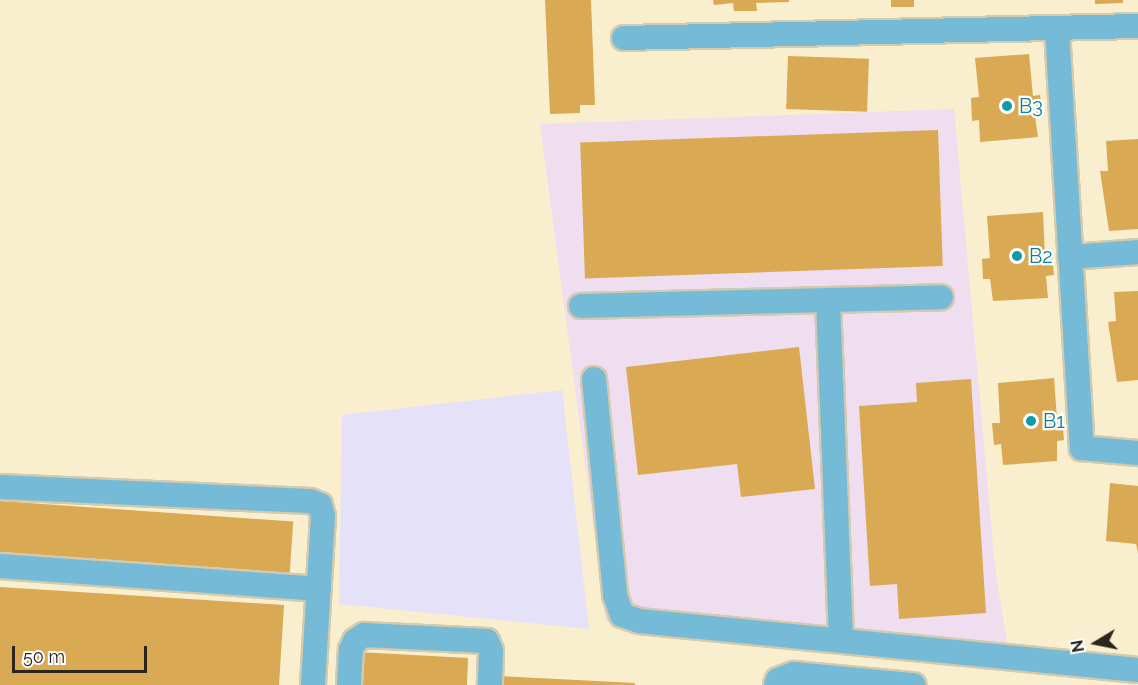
<!DOCTYPE html>
<html>
<head>
<meta charset="utf-8">
<style>
	body { margin:0 }
	#map { position:relative; width:1138px; height:685px; overflow:hidden; background:#f9eece; font-family:Raleway,sans-serif }
	div>[style] { position:absolute }
	.commercial>* { inset:0; background:#e4e1f8 }
	.industrial>* { inset:0; background:#eedef0 }
	.building>* { inset:0; background:#daa953; transform-origin:0 0 }
	.roads { filter:drop-shadow(2px 0 #d4caae) drop-shadow(-2px 0 #d4caae) drop-shadow(0 2px #d4caae) drop-shadow(0 -2px #d4caae) }
	.minor>* { height:24px; margin:-12px; padding:0 12px; transform-origin:12px; border-radius:12px; background:#75bad6 }
	.dots>* { width:16px; height:16px; translate:-50% -50%; box-sizing:border-box; border:3px solid #fff; border-radius:50% }
	span { translate:-50% -50%; white-space:nowrap; text-align:center; line-height:1.15; -webkit-text-stroke:4.5px #fff; paint-order:stroke }
	.culture-label { font-size:20px; color:#0d838f }
	.left { translate:0 -50%; text-align:left }
	.north { position:absolute; left:1066px; top:613px; width:60px; height:60px; -webkit-text-stroke:4px #fff; paint-order:stroke; rotate:260deg; font-size:16px; font-weight:700; line-height:24px; text-align:center; color:#2b261b }
	.north::after { content:''; display:block; margin:auto; width:21px; height:27px; background:#2b261b; clip-path:polygon(50% 0,100% 100%,50% 72%,0 100%) }
	.scale { position:absolute; left:12px; top:646px; width:135px; height:27px; box-sizing:border-box; border:3px solid #2b261b; border-top:0; padding-left:8px; font-size:18px; line-height:21px; white-space:nowrap; color:#2b261b; -webkit-text-stroke:4px #fff; paint-order:stroke }
</style>
</head>
<body>
<div id="map">
	<div class="commercial">
		<div style="clip-path:polygon(562px 390px,589px 629px,339px 604px,342px 415px)"></div>
	</div>
	<div class="industrial">
		<div style="clip-path:polygon(954px 109px,995px 568px,1007px 642px,606px 621px,540px 124px)"></div>
	</div>
	<div class="building">
		<div style="clip-path:polygon(545px 0,591px 0,595px 105px,580px 105px,580px 113px,550px 114px)"></div>
		<div style="clip-path:polygon(713px 0,789px 0,789px 2px,756px 3px,757px 11px,734px 11px,733px 3px,714px 5px)"></div>
		<div style="left:891px;top:0;width:23px;height:7px"></div>
		<div style="clip-path:polygon(1095px 0,1123px 0,1123px 3px,1095px 4px)"></div>
		<div style="clip-path:polygon(1029px 54px,1033px 96px,1040px 95px,1043px 115px,1035px 116px,1038px 137px,980px 142px,979px 120px,972px 121px,971px 98px,979px 97px,975px 58px)"></div>
		<div style="left:788px;top:56px;width:81px;height:53px;rotate:2deg"></div>
		<div style="left:938px;top:130px;width:136px;height:358px;rotate:88deg"></div>
		<div style="clip-path:polygon(1138px 139px,1138px 229px,1109px 231px,1100px 171px,1108px 171px,1106px 141px)"></div>
		<div style="clip-path:polygon(1043px 212px,1045px 257px,1052px 255px,1054px 275px,1046px 276px,1048px 298px,993px 301px,990px 279px,983px 279px,982px 259px,990px 258px,987px 216px)"></div>
		<div style="clip-path:polygon(1138px 291px,1138px 380px,1117px 382px,1108px 322px,1116px 321px,1114px 292px)"></div>
		<div style="clip-path:polygon(799px 347px,815px 489px,741px 497px,737px 464px,638px 475px,626px 367px)"></div>
		<div style="clip-path:polygon(1054px 378px,1057px 419px,1062px 418px,1064px 440px,1057px 441px,1057px 461px,1003px 465px,1001px 444px,994px 445px,992px 423px,1000px 423px,998px 383px)"></div>
		<div style="clip-path:polygon(971px 379px,986px 613px,899px 619px,897px 584px,870px 586px,859px 406px,917px 402px,916px 383px)"></div>
		<div style="clip-path:polygon(1110px 483px,1138px 486px,1138px 553px,1136px 544px,1106px 541px)"></div>
		<div style="left:0;top:501px;width:294px;height:52px;rotate:4deg"></div>
		<div style="clip-path:polygon(0 587px,284px 605px,279px 685px,0 685px)"></div>
		<div style="clip-path:polygon(358px 652px,468px 658px,467px 685px,357px 685px)"></div>
		<div style="clip-path:polygon(499px 676px,635px 683px,635px 685px,499px 685px)"></div>
	</div>
	<div class="roads">
		<div class="minor">
			<div style="left:1057px;top:30px;width:419px;rotate:86.6deg"></div>
			<div style="left:1082px;top:448px;width:56px;rotate:5.1deg"></div>
			<div style="left:624px;top:38px;width:514px;rotate:-1.34deg"></div>
			<div style="left:1070px;top:257px;width:68px;rotate:-4.2deg"></div>
			<div style="left:828px;top:300px;width:339px;rotate:87.8deg"></div>
			<div style="left:581px;top:306px;width:360px;rotate:-1.4deg"></div>
			<div style="left:594px;top:379px;width:217px;rotate:84.4deg"></div>
			<div style="left:615px;top:595px;width:21px;rotate:71deg"></div>
			<div style="left:622px;top:615px;width:18px;rotate:19deg"></div>
			<div style="left:639px;top:621px;width:501px;rotate:5.61deg"></div>
			<div style="left:0;top:487px;width:310px;rotate:2.6deg"></div>
			<div style="left:310px;top:501px;width:11px;rotate:22deg"></div>
			<div style="left:320px;top:505px;width:11px;rotate:75deg"></div>
			<div style="left:323px;top:516px;width:169px;rotate:93.4deg"></div>
			<div style="left:0;top:566px;width:319px;rotate:4.1deg"></div>
			<div style="left:349px;top:685px;width:35px;rotate:-87deg"></div>
			<div style="left:351px;top:650px;width:10px;rotate:-66deg"></div>
			<div style="left:355px;top:641px;width:11px;rotate:-34deg"></div>
			<div style="left:364px;top:635px;width:123px;rotate:2.8deg"></div>
			<div style="left:487px;top:641px;width:11px;rotate:68deg"></div>
			<div style="left:491px;top:651px;width:34px;rotate:92deg"></div>
			<div style="left:776px;top:685px;width:5px;rotate:-68deg"></div>
			<div style="left:778px;top:680px;width:17px;rotate:-21deg"></div>
			<div style="left:794px;top:674px;width:120px;rotate:5.3deg"></div>
		</div>
	</div>
	<div class="dots">
		<div style="left:1007px;top:106px;background:#0f9aa8"></div>
		<div style="left:1017px;top:256px;background:#0f9aa8"></div>
		<div style="left:1031px;top:421px;background:#0f9aa8"></div>
	</div>
	<div class="culture-label">
		<span class="left" style="left:1019px;top:106px">B3</span>
		<span class="left" style="left:1029px;top:256px">B2</span>
		<span class="left" style="left:1043px;top:421px">B1</span>
	</div>
	<div class="north">N</div>
	<div class="scale">50 m</div>
</div>
</body>
</html>
